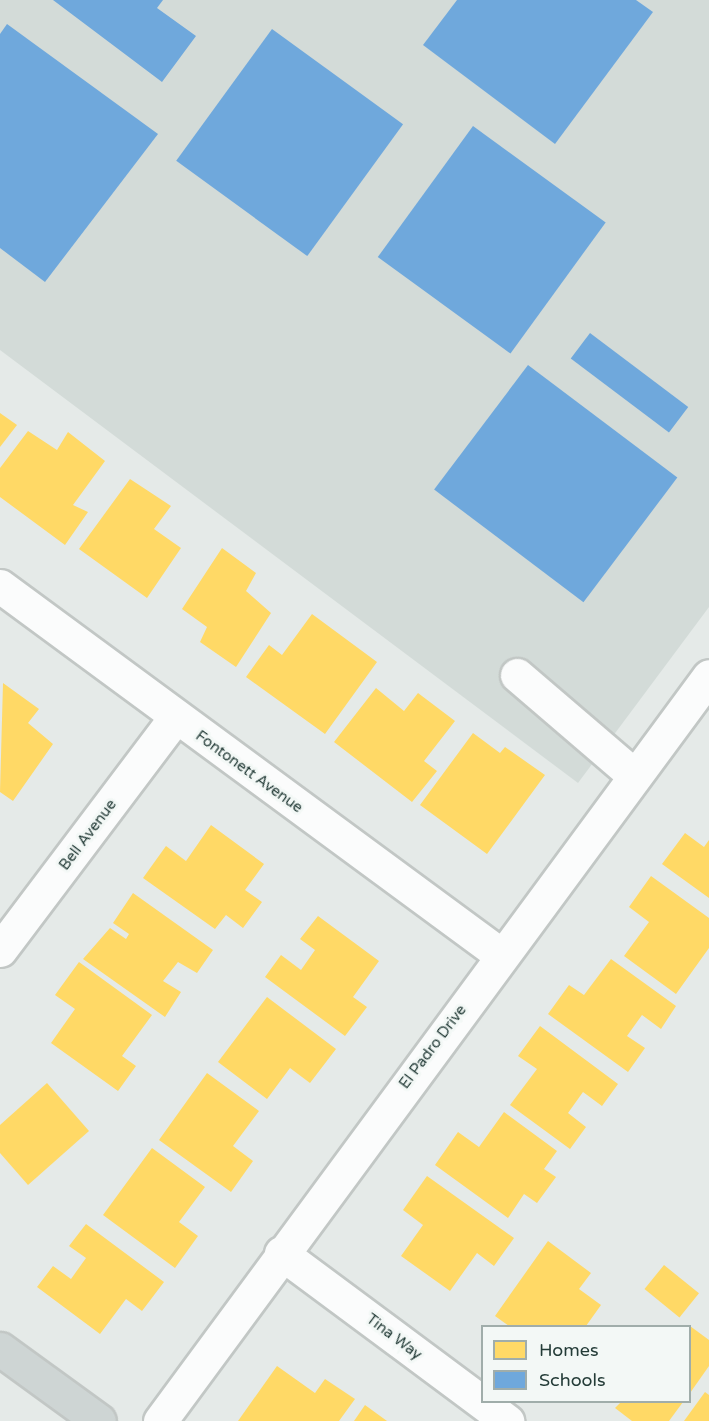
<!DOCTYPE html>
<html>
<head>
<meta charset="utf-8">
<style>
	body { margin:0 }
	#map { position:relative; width:709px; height:1421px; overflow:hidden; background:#e5eae8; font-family:"Varela Round",sans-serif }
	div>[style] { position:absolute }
	.built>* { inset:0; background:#d3dbd8 }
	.homes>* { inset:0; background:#ffd966; transform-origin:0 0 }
	.schools>* { inset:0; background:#6fa8dc; transform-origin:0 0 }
	.roads { filter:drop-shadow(2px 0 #c2c7c5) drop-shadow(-2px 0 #c2c7c5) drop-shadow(0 2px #c2c7c5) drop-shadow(0 -2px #c2c7c5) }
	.minor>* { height:33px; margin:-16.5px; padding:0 16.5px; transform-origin:16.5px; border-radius:16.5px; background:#fbfcfc }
	.major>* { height:33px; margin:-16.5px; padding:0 16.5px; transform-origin:16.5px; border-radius:16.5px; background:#ced5d4 }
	span { translate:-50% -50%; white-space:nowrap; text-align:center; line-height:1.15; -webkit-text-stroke:6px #f3f8f6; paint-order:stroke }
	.street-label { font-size:15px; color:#243c38 }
	.legend { position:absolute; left:481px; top:1325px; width:210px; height:78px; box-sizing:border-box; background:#f3f8f6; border:2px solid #a0adaa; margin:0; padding:8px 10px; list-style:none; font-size:18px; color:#243c38 }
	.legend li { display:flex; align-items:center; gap:12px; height:30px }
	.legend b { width:30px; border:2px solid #a0adaa }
</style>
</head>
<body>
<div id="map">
	<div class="built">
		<div style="clip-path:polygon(0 0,709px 0,709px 607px,578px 783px,0 350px)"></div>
	</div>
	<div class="homes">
		<div style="clip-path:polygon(0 413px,17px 425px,0 447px)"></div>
		<div style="clip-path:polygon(28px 431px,57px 450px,68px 432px,105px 461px,73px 505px,88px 512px,65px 545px,0 497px,0 468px)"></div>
		<div style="clip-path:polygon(130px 479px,171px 506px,154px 529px,181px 548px,147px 598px,79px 549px)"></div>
		<div style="clip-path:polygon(222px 548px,256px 573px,246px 591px,271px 613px,236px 667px,200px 642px,207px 627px,182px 609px)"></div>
		<div style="clip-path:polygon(312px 614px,377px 662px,325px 734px,246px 677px,269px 645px,282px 655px)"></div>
		<div style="clip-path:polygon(3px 683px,39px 709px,28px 723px,53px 744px,13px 801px,0 792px)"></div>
		<div style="clip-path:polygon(376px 688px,404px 711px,418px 693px,455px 721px,424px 761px,437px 771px,412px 802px,334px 742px)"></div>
		<div style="clip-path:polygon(473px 733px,500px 753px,505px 747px,545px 775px,487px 854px,420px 805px)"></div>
		<div style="clip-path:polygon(211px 825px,264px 864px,245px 890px,262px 902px,243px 928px,226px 915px,215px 929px,143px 878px,166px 846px,186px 861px)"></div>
		<div style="clip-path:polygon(685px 833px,704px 847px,709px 840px,709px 898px,662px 864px)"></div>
		<div style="clip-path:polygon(651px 876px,709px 918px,709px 948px,676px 994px,624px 956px,649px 922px,629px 907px)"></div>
		<div style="clip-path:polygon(133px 893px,213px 950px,197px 973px,178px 962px,163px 981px,181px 992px,165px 1017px,83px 959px,110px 928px,126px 939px,129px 934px,113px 923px)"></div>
		<div style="clip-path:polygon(318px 916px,379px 961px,353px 997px,367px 1007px,345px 1036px,265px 977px,281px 955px,301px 970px,315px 950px,300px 939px)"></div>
		<div style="clip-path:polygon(611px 959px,676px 1006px,661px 1029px,642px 1015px,627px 1036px,645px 1048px,628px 1072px,548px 1014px,569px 985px,584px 995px)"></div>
		<div style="clip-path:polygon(79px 962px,152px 1015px,122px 1056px,136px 1066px,118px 1091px,51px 1043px,75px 1009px,55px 995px)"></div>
		<div style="clip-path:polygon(267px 997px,336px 1049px,310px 1083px,290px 1068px,267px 1099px,218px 1062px)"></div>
		<div style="clip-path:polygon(540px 1026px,618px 1084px,602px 1106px,583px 1092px,568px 1113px,586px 1127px,570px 1149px,510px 1105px,537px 1069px,518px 1056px)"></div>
		<div style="clip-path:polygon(207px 1073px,259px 1111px,233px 1146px,253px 1161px,231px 1192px,159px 1140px)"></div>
		<div style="clip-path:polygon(47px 1083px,89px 1131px,28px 1185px,0 1153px,0 1125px)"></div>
		<div style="clip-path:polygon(504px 1112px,557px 1151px,544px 1169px,556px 1177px,537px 1203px,524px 1194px,508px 1218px,435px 1165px,458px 1132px,479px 1147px)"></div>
		<div style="clip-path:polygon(152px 1148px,205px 1187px,179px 1222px,198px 1236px,175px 1268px,103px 1215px)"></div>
		<div style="clip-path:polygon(427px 1176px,514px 1238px,494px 1266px,477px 1253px,450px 1291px,401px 1256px,423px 1225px,403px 1210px)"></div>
		<div style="clip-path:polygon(86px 1224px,164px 1282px,142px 1311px,126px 1299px,100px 1334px,37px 1287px,53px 1266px,71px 1279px,86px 1258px,69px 1246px)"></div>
		<div style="clip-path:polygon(548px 1241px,591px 1273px,579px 1289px,601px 1305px,586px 1326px,509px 1326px,495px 1316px)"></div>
		<div style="left:664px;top:1265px;width:45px;height:31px;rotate:39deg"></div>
		<div style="clip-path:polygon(690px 1326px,709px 1340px,709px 1366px,690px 1393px)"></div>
		<div style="clip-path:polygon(277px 1366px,315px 1393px,325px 1379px,355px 1399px,339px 1421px,238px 1421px)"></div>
		<div style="clip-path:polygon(705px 1392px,709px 1395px,709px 1421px,684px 1421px)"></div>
		<div style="clip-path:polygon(621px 1402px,683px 1402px,669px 1421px,632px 1421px,615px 1408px)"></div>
		<div style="clip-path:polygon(365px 1405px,387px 1421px,354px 1421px)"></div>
	</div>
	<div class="schools">
		<div style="clip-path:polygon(53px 0,163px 0,157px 8px,196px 36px,162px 82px)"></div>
		<div style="clip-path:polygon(457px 0,636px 0,653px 12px,555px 144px,423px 45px)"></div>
		<div style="clip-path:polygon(7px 24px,158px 134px,45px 282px,0 248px,0 34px)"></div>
		<div style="left:272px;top:29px;width:162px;height:163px;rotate:36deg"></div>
		<div style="left:473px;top:126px;width:164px;height:162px;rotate:36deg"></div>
		<div style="left:590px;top:333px;width:123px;height:32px;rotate:37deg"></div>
		<div style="left:528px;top:365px;width:187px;height:156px;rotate:37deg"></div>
	</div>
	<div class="roads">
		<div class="minor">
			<div style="left:0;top:586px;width:622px;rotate:36.37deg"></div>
			<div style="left:517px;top:675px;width:155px;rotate:40.6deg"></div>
			<div style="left:0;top:950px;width:291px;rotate:-53deg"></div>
			<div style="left:281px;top:1253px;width:282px;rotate:36.6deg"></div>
			<div style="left:160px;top:1421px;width:925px;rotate:-53.61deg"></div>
		</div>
		<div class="major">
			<div style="left:0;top:1349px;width:122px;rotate:36deg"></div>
		</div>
	</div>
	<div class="street-label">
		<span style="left:249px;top:772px;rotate:36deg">Fontonett Avenue</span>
		<span style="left:88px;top:835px;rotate:-53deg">Bell Avenue</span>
		<span style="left:433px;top:1047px;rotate:-53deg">El Padro Drive</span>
		<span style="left:394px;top:1337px;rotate:37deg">Tina Way</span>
	</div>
	<ul class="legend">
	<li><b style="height:16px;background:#ffd966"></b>Homes</li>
	<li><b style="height:16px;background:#6fa8dc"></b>Schools</li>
	</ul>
</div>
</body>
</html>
